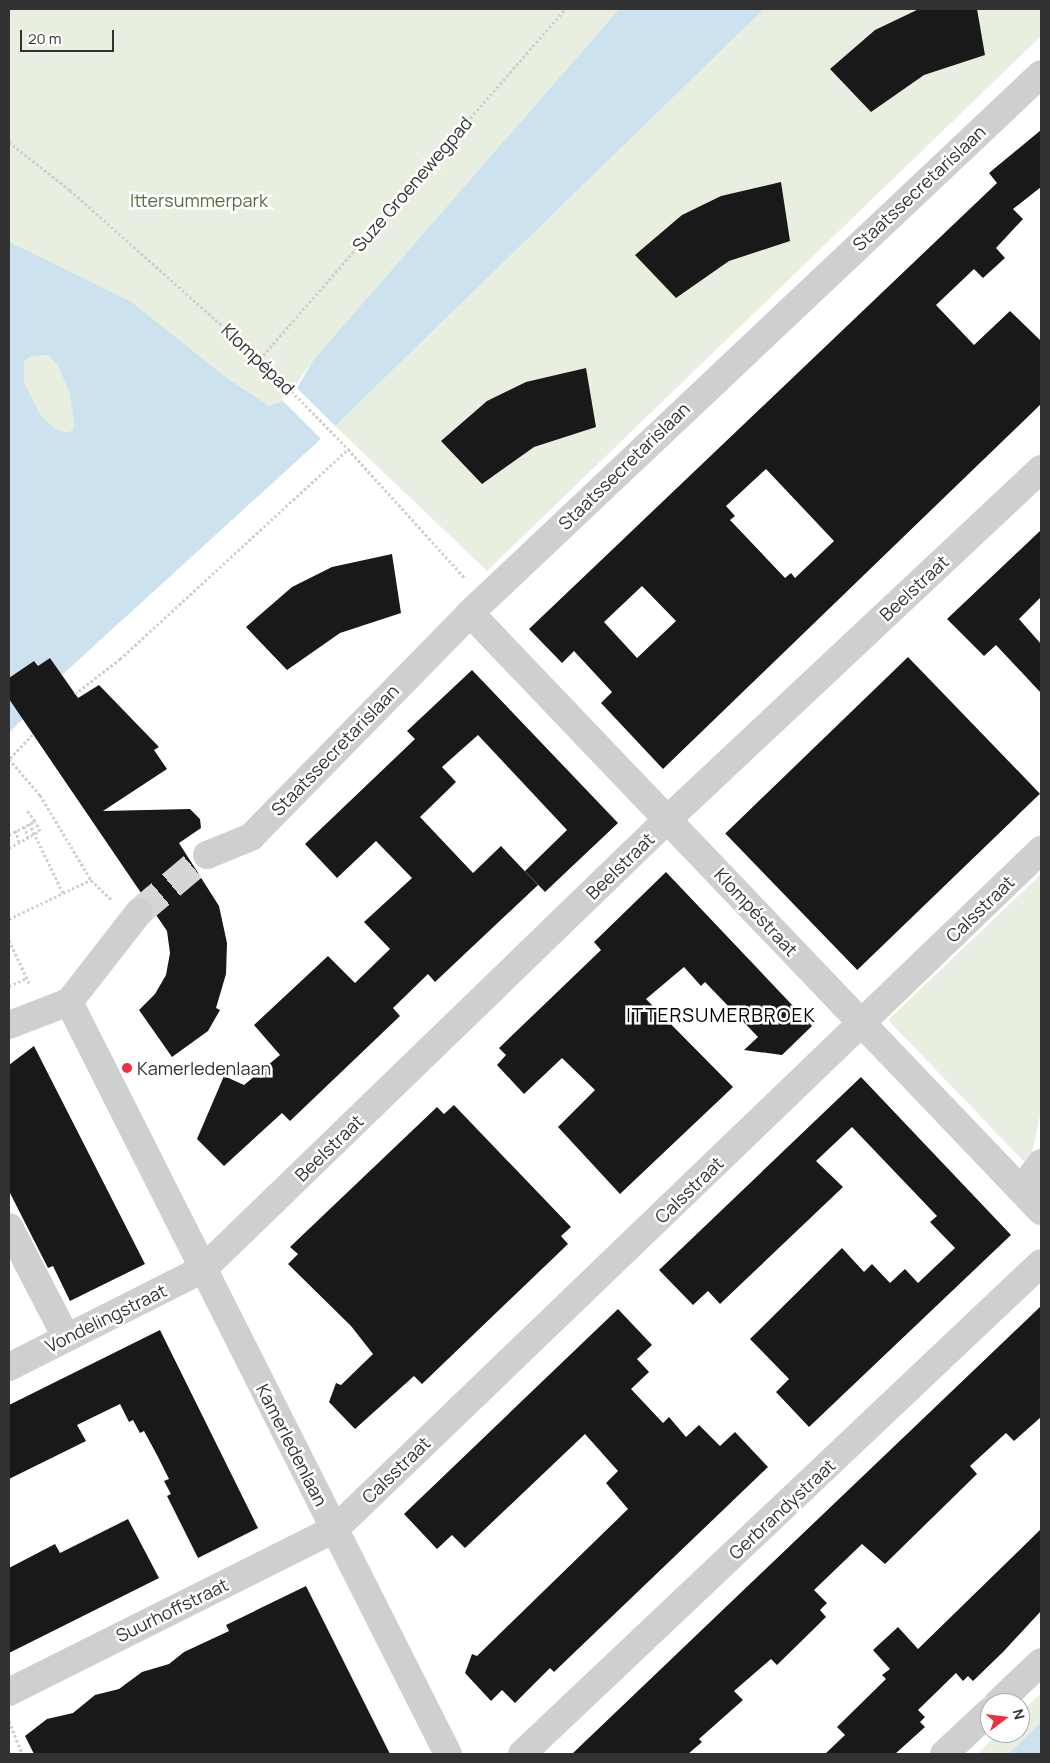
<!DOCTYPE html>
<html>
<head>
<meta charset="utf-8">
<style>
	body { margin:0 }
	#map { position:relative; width:1050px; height:1763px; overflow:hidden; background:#fff; font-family:Manrope,sans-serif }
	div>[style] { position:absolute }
	.green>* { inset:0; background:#e8efe0 }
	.water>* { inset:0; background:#cce2ee }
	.pier>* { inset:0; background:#fff; transform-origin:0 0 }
	.building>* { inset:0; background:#191919; transform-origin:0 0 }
	.minor-tunnel>* { height:28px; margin-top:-14px; transform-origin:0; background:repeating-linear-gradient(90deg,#d6d6d6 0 28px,transparent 0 42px) }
	.path>* { height:3px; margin-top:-1.5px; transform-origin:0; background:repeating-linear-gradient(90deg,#cfcfcf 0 2.5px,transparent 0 5px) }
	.minor>* { height:28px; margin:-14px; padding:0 14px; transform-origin:14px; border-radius:14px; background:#cfcfcf }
	.dots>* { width:14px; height:14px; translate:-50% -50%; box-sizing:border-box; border:2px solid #fff; border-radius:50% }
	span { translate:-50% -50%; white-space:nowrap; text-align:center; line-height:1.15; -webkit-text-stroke:5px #fff; paint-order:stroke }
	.street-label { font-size:18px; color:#323232 }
	.park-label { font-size:18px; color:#55703c }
	.poi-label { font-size:18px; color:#323232 }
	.left { translate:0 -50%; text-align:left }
	.neighbourhood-label { font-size:19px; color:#000; letter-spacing:1px }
	.frame { position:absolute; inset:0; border:10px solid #323232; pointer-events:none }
	.north { position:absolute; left:980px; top:1693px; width:50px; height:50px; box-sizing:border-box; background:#fff; border:1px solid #adadad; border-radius:50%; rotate:75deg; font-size:14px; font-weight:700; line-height:20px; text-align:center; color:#323232 }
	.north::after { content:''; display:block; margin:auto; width:18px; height:22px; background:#ec3041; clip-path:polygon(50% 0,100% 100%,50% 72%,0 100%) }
	.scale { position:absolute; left:20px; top:30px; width:94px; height:22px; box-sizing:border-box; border:2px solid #323232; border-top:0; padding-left:6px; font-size:15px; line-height:18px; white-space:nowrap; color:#323232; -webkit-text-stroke:4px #fff; paint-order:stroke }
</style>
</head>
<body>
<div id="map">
	<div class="green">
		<div style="clip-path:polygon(9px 9px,619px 9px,314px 359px,157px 584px,62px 675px,50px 658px,38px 666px,34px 661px,11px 677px,9px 687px)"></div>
		<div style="clip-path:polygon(764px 9px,1041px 9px,1041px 36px,487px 571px,335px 426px)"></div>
		<div style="clip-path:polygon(1041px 874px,1041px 1111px,1029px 1167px,888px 1020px)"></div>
		<div style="clip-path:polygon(1041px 1693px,1041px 1722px,1008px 1754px,977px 1754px,999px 1733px,1020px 1733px,1020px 1713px)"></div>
	</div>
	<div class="water">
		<div style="clip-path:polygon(evenodd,619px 9px,764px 9px,335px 426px,62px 675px,50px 658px,38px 666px,34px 661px,11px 677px,15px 683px,9px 687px,9px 242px,130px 301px,228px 379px,269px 406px,283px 401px,297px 388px,314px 359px,619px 9px,48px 355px,58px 365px,70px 394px,74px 422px,73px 430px,67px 433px,55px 429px,41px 416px,24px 382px,24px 362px,30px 356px,48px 355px)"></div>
		<div style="clip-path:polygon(9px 699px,24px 718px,9px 733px)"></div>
		<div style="clip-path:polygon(1041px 1722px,1041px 1754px,1008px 1754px)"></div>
	</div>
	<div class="pier">
		<div style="left:295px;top:386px;width:59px;height:19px;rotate:45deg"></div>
	</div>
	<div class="building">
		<div style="clip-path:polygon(919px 9px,977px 9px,985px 55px,924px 75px,871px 112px,830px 69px,875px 30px)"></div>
		<div style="clip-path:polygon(evenodd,1041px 130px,1041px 187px,1013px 209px,1023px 219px,996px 248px,1005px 258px,983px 278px,974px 269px,936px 305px,974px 345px,1010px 311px,1041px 341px,1041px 404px,663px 769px,601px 703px,612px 692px,574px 651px,562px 663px,529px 629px,997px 183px,989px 173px,1041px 130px,766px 469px,834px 541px,795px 578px,791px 573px,785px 578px,730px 520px,735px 516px,726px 506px,766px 469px,1041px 130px,642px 586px,676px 621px,637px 658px,604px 622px,642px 586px)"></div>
		<div style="clip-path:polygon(781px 182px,790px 241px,729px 261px,676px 298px,635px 255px,682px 215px,721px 196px)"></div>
		<div style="clip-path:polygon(586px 368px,596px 427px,534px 447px,482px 484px,441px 441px,487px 401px,526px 382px)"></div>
		<div style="clip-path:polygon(1041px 530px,1041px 597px,1019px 619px,1041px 644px,1041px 693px,996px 645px,984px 656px,947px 619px)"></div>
		<div style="clip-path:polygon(392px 554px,401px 613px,340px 633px,287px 670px,246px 627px,292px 587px,332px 567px)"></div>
		<div style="left:908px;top:657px;width:190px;height:254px;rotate:46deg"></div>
		<div style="clip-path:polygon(50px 658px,78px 698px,99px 685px,159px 747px,154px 750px,167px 769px,103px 811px,190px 809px,200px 819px,201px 828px,179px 843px,219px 906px,227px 943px,226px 974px,216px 1008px,220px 1010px,208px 1031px,172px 1057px,139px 1010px,155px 994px,166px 975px,170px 953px,167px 931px,9px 699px,9px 678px,34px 661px,38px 666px)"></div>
		<div style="clip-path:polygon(472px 670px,618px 823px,545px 892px,525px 871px,567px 830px,478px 735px,442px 767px,456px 782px,420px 817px,473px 873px,501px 846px,538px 885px,435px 982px,428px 974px,393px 1008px,400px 1016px,290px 1121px,282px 1113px,224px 1166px,197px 1139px,224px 1076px,244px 1085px,280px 1055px,254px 1025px,328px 956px,355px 983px,390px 949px,364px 922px,412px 878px,376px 841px,337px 878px,305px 844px,415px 739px,407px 731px)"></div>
		<div style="clip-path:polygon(666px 872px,812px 1026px,782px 1055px,744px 1050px,758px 1037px,705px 982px,701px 986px,684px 967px,646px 999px,733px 1087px,620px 1194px,558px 1127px,595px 1090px,562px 1058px,524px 1094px,497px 1065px,506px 1055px,499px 1048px,601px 950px,594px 942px)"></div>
		<div style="clip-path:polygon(34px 1046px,145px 1264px,70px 1301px,53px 1266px,48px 1268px,9px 1191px,9px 1065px)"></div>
		<div style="clip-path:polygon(861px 1077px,1011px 1235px,809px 1427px,776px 1392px,789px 1379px,750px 1339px,842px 1248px,864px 1272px,872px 1264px,890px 1283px,905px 1269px,918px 1283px,955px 1248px,930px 1222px,937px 1216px,852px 1127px,816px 1161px,843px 1187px,720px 1304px,708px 1291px,693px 1305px,659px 1270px)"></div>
		<div style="clip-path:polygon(454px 1105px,571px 1227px,561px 1236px,568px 1244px,422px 1384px,414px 1376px,355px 1429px,329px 1402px,336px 1383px,341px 1385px,373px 1354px,351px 1326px,288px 1264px,298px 1254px,290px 1247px,437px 1107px,444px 1114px)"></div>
		<div style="clip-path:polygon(1041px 1306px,1041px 1417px,1014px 1441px,1006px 1433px,970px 1466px,977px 1474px,885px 1564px,862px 1544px,814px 1590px,827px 1603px,820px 1610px,826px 1617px,777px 1665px,771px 1659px,734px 1691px,743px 1700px,699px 1739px,702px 1742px,688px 1754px,572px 1754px)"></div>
		<div style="clip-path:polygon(618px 1309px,652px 1345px,637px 1359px,649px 1372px,631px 1389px,663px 1423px,669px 1417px,686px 1437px,699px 1425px,720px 1446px,735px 1432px,768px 1467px,554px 1672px,550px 1668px,515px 1703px,502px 1690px,491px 1701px,465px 1673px,472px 1654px,477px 1656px,628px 1509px,606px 1483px,618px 1471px,585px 1434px,465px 1548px,452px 1535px,437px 1549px,404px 1514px)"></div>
		<div style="clip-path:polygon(160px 1330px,258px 1528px,198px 1558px,167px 1496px,171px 1494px,164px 1481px,169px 1479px,157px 1455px,144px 1431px,140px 1433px,133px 1420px,129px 1422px,120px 1404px,77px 1425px,86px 1441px,9px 1479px,9px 1405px)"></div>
		<div style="clip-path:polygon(128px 1519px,159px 1578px,9px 1653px,9px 1568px,55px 1544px,60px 1553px)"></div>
		<div style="clip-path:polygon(1041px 1529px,1041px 1611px,1003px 1652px,973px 1681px,968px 1676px,963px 1681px,956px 1673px,918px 1710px,925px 1717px,920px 1722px,925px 1727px,895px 1754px,825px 1754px,845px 1735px,837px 1727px,886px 1679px,882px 1675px,890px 1669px,873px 1650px,898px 1627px,918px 1649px)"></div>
		<div style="clip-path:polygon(306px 1586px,390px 1754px,34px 1754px,25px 1736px,47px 1719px,73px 1713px,95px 1695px,119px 1689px,142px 1672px,169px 1664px,184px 1652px,229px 1631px,226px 1625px)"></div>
	</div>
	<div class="minor-tunnel">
		<div style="left:139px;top:912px;width:89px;rotate:-40deg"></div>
	</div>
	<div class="path">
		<div style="left:9px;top:142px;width:78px;rotate:38.2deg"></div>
		<div style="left:70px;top:190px;width:254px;rotate:41.7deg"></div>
		<div style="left:260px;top:359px;width:126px;rotate:45.6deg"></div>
		<div style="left:348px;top:449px;width:173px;rotate:47.8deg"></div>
		<div style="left:260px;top:359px;width:464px;rotate:-48.9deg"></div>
		<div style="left:75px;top:694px;width:57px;rotate:-37.9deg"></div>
		<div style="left:120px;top:659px;width:310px;rotate:-42.6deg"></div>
		<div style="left:10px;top:758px;width:33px;rotate:-46deg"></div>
		<div style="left:9px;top:759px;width:48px;rotate:49.3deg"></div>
		<div style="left:40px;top:795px;width:99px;rotate:59deg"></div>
		<div style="left:91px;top:880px;width:28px;rotate:44deg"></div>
		<div style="left:29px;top:823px;width:78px;rotate:64.1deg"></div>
		<div style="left:63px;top:893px;width:31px;rotate:-25deg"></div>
		<div style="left:24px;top:826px;width:12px;rotate:70deg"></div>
		<div style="left:15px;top:830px;width:12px;rotate:70deg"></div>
		<div style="left:9px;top:835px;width:30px;rotate:-28deg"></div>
		<div style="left:35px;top:821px;width:14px;rotate:-126deg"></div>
		<div style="left:9px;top:848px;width:35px;rotate:-29deg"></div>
		<div style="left:40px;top:831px;width:11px;rotate:-117deg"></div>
		<div style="left:9px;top:919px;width:60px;rotate:-25.7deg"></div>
		<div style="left:9px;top:940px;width:50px;rotate:65deg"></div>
		<div style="left:9px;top:986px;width:20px;rotate:-24deg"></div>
		<div style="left:9px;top:1721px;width:35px;rotate:68deg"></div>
	</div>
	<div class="minor">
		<div style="left:470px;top:613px;width:827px;rotate:46.32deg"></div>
		<div style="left:207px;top:855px;width:48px;rotate:-22.2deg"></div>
		<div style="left:251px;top:837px;width:313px;rotate:-45.6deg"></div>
		<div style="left:470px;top:613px;width:785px;rotate:-43.35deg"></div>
		<div style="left:69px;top:1002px;width:842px;rotate:63.25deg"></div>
		<div style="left:69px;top:1002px;width:114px;rotate:-52.1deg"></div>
		<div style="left:9px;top:1025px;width:64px;rotate:-21deg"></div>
		<div style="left:1021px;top:1190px;width:34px;rotate:-53deg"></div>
		<div style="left:9px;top:1227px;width:124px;rotate:62.6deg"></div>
		<div style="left:9px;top:1367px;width:217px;rotate:-26.8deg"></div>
		<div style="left:203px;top:1269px;width:649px;rotate:-44.06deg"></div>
		<div style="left:669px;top:818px;width:510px;rotate:-43.17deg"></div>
		<div style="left:9px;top:1692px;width:364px;rotate:-26.6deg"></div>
		<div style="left:335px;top:1529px;width:980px;rotate:-43.88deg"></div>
		<div style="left:998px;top:1703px;width:59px;rotate:-43.6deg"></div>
		<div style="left:522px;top:1754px;width:714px;rotate:-43.41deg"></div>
		<div style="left:944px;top:1754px;width:63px;rotate:-43.1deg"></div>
	</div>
	<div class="dots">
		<div style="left:127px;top:1068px;background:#ec3041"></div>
	</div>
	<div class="street-label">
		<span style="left:412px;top:184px;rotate:-49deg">Suze Groenewegpad</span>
		<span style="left:919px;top:188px;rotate:-43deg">Staatssecretarislaan</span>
		<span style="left:258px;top:359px;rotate:44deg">Klompépad</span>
		<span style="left:624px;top:466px;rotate:-44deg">Staatssecretarislaan</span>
		<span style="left:914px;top:588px;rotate:-43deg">Beelstraat</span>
		<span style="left:335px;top:750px;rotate:-46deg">Staatssecretarislaan</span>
		<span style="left:620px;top:866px;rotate:-44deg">Beelstraat</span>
		<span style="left:980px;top:909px;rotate:-44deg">Calsstraat</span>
		<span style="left:756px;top:912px;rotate:47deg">Klompéstraat</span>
		<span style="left:329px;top:1148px;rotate:-44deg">Beelstraat</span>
		<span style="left:689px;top:1190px;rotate:-44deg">Calsstraat</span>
		<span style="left:106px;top:1318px;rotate:-26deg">Vondelingstraat</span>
		<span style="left:292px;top:1445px;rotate:63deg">Kamerledenlaan</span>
		<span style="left:396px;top:1470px;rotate:-44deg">Calsstraat</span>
		<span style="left:782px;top:1509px;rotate:-43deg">Gerbrandystraat</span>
		<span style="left:172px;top:1610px;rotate:-26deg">Suurhoffstraat</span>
	</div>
	<div class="park-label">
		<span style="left:199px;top:200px">Ittersummerpark</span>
	</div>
	<div class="poi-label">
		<span class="left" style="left:137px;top:1068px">Kamerledenlaan</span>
	</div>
	<div class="neighbourhood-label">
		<span style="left:721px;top:1016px">ITTERSUMERBROEK</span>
	</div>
	<div class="frame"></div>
	<div class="north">N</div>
	<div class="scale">20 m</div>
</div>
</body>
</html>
